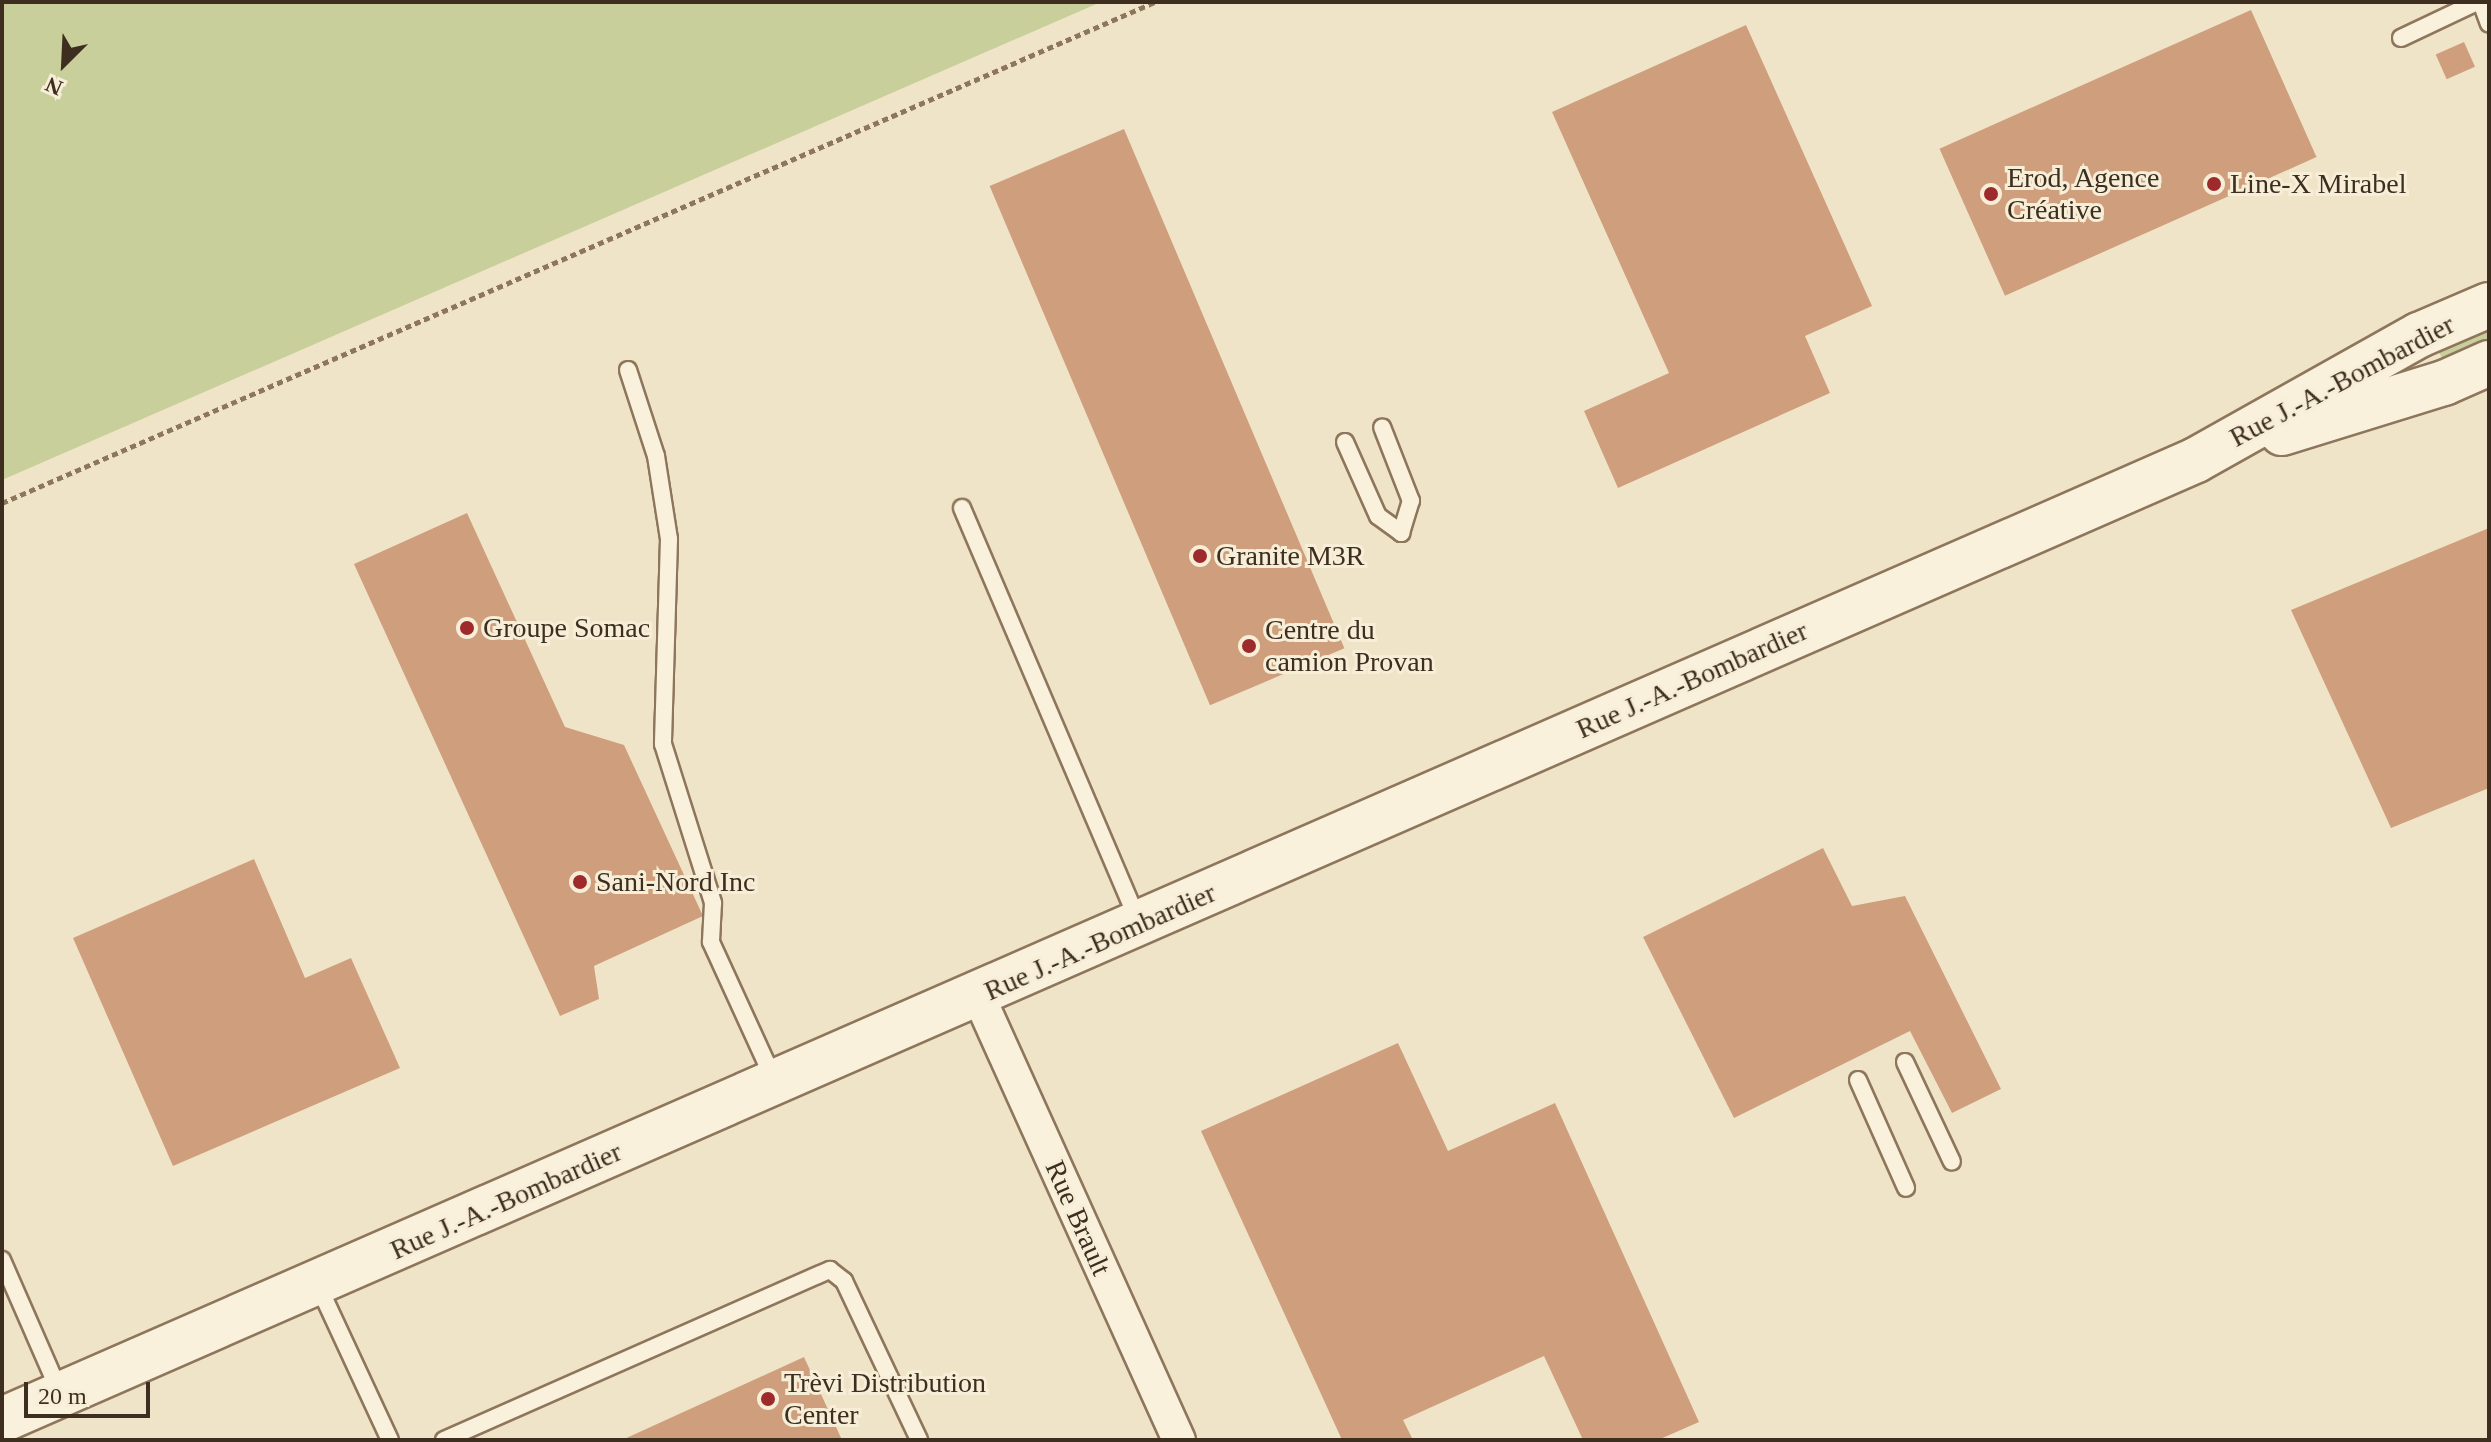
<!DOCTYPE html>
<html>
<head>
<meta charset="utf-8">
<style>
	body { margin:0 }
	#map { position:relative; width:2491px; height:1442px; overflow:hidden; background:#f0e4c8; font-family:"Times New Roman",serif }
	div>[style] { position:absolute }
	.green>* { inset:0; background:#c9cf9b }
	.building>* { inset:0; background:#cf9f7d; transform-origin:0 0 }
	.path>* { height:5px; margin-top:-2.5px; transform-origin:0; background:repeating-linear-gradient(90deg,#8d765c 0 6px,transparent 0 10px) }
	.roads { filter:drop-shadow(2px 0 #8d765c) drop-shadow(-2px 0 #8d765c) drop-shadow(0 2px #8d765c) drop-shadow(0 -2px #8d765c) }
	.lane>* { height:16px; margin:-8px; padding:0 8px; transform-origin:8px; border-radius:8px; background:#faf1dc }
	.street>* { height:32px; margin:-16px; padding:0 16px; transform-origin:16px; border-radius:16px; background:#faf1dc }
	.secondary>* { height:44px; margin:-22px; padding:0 22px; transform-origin:22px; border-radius:22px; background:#faf1dc }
	.dots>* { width:22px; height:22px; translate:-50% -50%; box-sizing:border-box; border:4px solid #f7eed8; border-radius:50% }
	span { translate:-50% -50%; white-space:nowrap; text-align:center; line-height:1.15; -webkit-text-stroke:6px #f7eed8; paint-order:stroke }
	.poi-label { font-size:28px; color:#3d2e20 }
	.left { translate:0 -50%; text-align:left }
	.street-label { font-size:28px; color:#3d2e20 }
	.frame { position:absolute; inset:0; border:4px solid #3d2e20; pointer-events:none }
	.north { position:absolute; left:24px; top:24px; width:80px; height:80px; -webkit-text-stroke:6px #f7eed8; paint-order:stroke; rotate:204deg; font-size:22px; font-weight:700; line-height:32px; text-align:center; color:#3d2e20 }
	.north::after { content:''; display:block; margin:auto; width:28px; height:36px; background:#3d2e20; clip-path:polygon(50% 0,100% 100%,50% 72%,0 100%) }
	.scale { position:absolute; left:24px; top:1382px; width:126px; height:36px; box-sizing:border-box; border:4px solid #3d2e20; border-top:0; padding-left:10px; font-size:24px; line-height:28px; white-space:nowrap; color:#3d2e20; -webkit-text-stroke:6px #f7eed8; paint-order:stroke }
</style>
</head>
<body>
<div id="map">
	<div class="green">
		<div style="clip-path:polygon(2px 2px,1101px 2px,2px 480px)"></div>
		<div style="clip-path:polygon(2489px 320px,2489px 341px,2446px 366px,2435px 344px)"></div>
	</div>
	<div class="building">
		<div style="left:2251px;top:10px;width:161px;height:341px;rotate:66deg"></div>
		<div style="clip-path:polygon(1746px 25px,1872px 306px,1805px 336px,1830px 393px,1618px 488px,1584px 411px,1669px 373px,1552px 112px)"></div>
		<div style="left:2464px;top:42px;width:27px;height:31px;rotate:66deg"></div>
		<div style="left:1124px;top:129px;width:564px;height:146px;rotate:67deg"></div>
		<div style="clip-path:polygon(467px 513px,565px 727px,624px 745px,703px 916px,594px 966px,599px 999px,560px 1016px,354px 564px)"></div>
		<div style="clip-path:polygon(2489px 528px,2489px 788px,2391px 828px,2291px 610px)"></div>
		<div style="clip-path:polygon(1823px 848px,1852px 906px,1905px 896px,2001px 1089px,1952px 1113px,1910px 1031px,1734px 1118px,1643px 937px)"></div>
		<div style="clip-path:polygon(254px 859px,305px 978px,351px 958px,400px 1068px,173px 1166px,73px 938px)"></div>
		<div style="clip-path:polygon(1398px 1043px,1448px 1151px,1555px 1103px,1699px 1422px,1658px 1440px,1583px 1440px,1544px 1356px,1403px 1420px,1413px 1440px,1342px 1440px,1201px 1131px)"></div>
		<div style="clip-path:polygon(804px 1357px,842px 1440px,622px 1440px)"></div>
	</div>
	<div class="path">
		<div style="left:2px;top:503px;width:1257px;rotate:-23.49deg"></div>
	</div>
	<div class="roads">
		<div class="lane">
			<div style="left:2481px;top:2px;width:23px;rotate:70deg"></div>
			<div style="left:2401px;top:38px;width:84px;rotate:-25.3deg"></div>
			<div style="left:628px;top:370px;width:90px;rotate:72deg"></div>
			<div style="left:656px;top:456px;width:84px;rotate:81.1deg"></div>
			<div style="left:669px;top:539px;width:205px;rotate:91.7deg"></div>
			<div style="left:663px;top:744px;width:167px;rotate:72.5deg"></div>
			<div style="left:713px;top:903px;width:39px;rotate:93deg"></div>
			<div style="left:711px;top:942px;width:154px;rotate:65.4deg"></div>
			<div style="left:1345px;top:442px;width:81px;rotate:66deg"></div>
			<div style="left:1378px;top:516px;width:29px;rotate:36deg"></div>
			<div style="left:1401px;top:533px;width:34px;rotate:-73deg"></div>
			<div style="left:1411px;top:501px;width:79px;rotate:-111.4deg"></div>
			<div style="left:962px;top:508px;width:451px;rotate:66.9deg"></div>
			<div style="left:1905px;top:1062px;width:110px;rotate:64.8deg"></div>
			<div style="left:1858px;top:1080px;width:118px;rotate:66deg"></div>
			<div style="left:2px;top:1260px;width:145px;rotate:66.4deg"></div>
			<div style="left:318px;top:1285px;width:171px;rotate:65.1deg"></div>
			<div style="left:444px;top:1440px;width:422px;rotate:-23.8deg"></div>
			<div style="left:830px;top:1270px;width:18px;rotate:38deg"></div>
			<div style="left:844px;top:1281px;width:176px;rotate:64.7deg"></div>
		</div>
		<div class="street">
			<div style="left:978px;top:995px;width:488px;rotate:65.7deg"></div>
		</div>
		<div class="secondary">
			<div style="left:2282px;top:433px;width:170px;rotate:-17.2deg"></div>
			<div style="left:2444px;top:383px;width:49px;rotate:-24deg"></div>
			<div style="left:2px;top:1420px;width:2395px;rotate:-23.63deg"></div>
			<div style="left:2196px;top:460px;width:256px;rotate:-29.3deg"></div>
			<div style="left:2419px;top:335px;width:76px;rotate:-23.2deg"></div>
		</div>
	</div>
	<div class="dots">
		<div style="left:2214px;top:184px;background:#9e2a2b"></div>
		<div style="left:1991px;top:194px;background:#9e2a2b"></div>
		<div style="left:1200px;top:556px;background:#9e2a2b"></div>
		<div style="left:467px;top:628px;background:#9e2a2b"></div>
		<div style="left:1249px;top:646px;background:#9e2a2b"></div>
		<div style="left:580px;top:882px;background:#9e2a2b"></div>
		<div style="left:768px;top:1399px;background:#9e2a2b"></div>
	</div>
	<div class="poi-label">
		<span class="left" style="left:2007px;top:194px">Erod, Agence<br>Créative</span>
		<span class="left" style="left:2230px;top:184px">Line-X Mirabel</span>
		<span class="left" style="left:1216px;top:556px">Granite M3R</span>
		<span class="left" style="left:483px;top:628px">Groupe Somac</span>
		<span class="left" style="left:1265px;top:646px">Centre du<br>camion Provan</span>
		<span class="left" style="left:596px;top:882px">Sani-Nord Inc</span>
		<span class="left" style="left:784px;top:1399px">Trèvi Distribution<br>Center</span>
	</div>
	<div class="street-label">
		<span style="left:2342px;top:381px;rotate:-28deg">Rue J.-A.-Bombardier</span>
		<span style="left:1692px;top:680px;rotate:-24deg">Rue J.-A.-Bombardier</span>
		<span style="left:1100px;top:942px;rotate:-24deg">Rue J.-A.-Bombardier</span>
		<span style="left:506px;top:1201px;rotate:-24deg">Rue J.-A.-Bombardier</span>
		<span style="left:1078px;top:1218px;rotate:66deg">Rue Brault</span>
	</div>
	<div class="frame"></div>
	<div class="north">N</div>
	<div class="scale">20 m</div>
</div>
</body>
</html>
